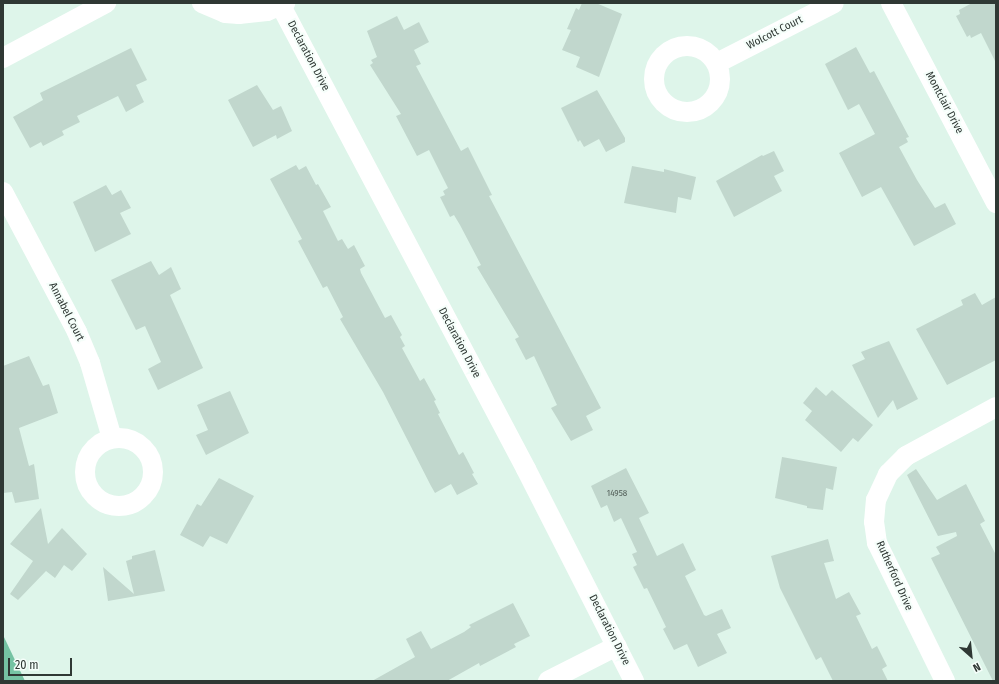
<!DOCTYPE html>
<html>
<head>
<meta charset="utf-8">
<style>
	body { margin:0 }
	#map { position:relative; width:999px; height:684px; overflow:hidden; background:#def5ea; font-family:"Fira Sans Condensed",sans-serif }
	div>[style] { position:absolute }
	.forest>* { inset:0; background:#75c3a3 }
	.building>* { inset:0; background:#c1d7cd }
	.street>* { height:20px; margin:-10px; padding:0 10px; transform-origin:10px; border-radius:10px; background:#fff }
	.street>.ring { margin:-10px; padding:0; box-sizing:content-box; background:none; border:20px solid #fff; border-radius:50% }
	span { translate:-50% -50%; white-space:nowrap; text-align:center; line-height:1.15; -webkit-text-stroke:4px #f5fefa; paint-order:stroke }
	.number-label { font-size:9px; color:#54605a }
	.number-label span { -webkit-text-stroke-width:0 }
	.street-label { font-size:11px; color:#2f3834 }
	.frame { position:absolute; inset:0; border:4px solid #2f3834; pointer-events:none }
	.north { position:absolute; left:951px; top:636px; width:40px; height:40px; -webkit-text-stroke:3px #f5fefa; paint-order:stroke; rotate:153deg; font-size:11px; font-weight:700; line-height:16px; text-align:center; color:#2f3834 }
	.north::after { content:''; display:block; margin:auto; width:14px; height:18px; background:#2f3834; clip-path:polygon(50% 0,100% 100%,50% 72%,0 100%) }
	.scale { position:absolute; left:8px; top:658px; width:64px; height:18px; box-sizing:border-box; border:2px solid #2f3834; border-top:0; padding-left:5px; font-size:12px; line-height:14px; white-space:nowrap; color:#2f3834; -webkit-text-stroke:3px #f5fefa; paint-order:stroke }
</style>
</head>
<body>
<div id="map">
	<div class="forest">
		<div style="clip-path:polygon(3px 635px,25px 681px,3px 681px)"></div>
	</div>
	<div class="building">
		<div style="clip-path:polygon(582px 3px,596px 3px,622px 14px,599px 77px,576px 67px,580px 57px,562px 50px,571px 30px,567px 29px,576px 8px,579px 10px)"></div>
		<div style="clip-path:polygon(972px 3px,996px 3px,996px 63px,981px 33px,971px 38px,970px 35px,967px 37px,956px 16px,960px 14px,959px 10px)"></div>
		<div style="clip-path:polygon(397px 16px,404px 30px,419px 22px,429px 42px,414px 50px,421px 64px,416px 66px,461px 151px,468px 147px,492px 195px,489px 196px,601px 408px,586px 416px,593px 430px,571px 441px,551px 408px,557px 405px,534px 356px,526px 360px,515px 339px,519px 337px,477px 267px,481px 265px,460px 225px,454px 215px,450px 217px,440px 197px,445px 195px,443px 191px,448px 188px,429px 150px,417px 156px,396px 116px,401px 114px,370px 65px,373px 63px,371px 60px,377px 57px,367px 31px)"></div>
		<div style="clip-path:polygon(856px 47px,870px 73px,874px 71px,909px 137px,906px 138px,908px 142px,899px 147px,917px 180px,935px 208px,945px 203px,956px 224px,914px 246px,881px 187px,862px 197px,839px 153px,875px 134px,859px 104px,848px 110px,825px 64px)"></div>
		<div style="clip-path:polygon(131px 48px,147px 80px,136px 85px,144px 102px,126px 112px,118px 96px,77px 116px,80px 122px,62px 131px,64px 135px,43px 146px,41px 142px,30px 148px,13px 117px,43px 100px,40px 93px)"></div>
		<div style="clip-path:polygon(257px 85px,273px 110px,281px 106px,292px 131px,277px 139px,276px 135px,253px 147px,228px 100px)"></div>
		<div style="clip-path:polygon(597px 90px,625px 138px,625px 142px,606px 152px,599px 139px,584px 147px,580px 140px,578px 142px,561px 108px)"></div>
		<div style="clip-path:polygon(774px 151px,784px 171px,774px 176px,782px 191px,734px 217px,716px 181px,762px 155px,763px 156px)"></div>
		<div style="clip-path:polygon(296px 165px,299px 170px,306px 166px,316px 185px,318px 184px,331px 207px,323px 211px,338px 241px,342px 239px,348px 249px,354px 245px,365px 266px,360px 269px,361px 273px,385px 318px,391px 315px,402px 335px,400px 337px,405px 346px,402px 348px,420px 381px,424px 378px,436px 400px,434px 401px,440px 413px,438px 414px,459px 455px,463px 452px,474px 473px,472px 474px,478px 484px,457px 495px,451px 484px,435px 493px,431px 486px,383px 392px,340px 319px,343px 317px,327px 286px,323px 288px,298px 241px,302px 239px,270px 179px)"></div>
		<div style="clip-path:polygon(632px 166px,664px 172px,664px 169px,696px 177px,691px 200px,678px 197px,676px 213px,624px 203px)"></div>
		<div style="clip-path:polygon(106px 185px,112px 195px,121px 190px,131px 208px,120px 213px,131px 234px,95px 252px,73px 202px)"></div>
		<div style="clip-path:polygon(151px 261px,159px 275px,171px 267px,181px 289px,170px 295px,203px 368px,158px 390px,148px 369px,161px 362px,145px 326px,136px 330px,111px 280px)"></div>
		<div style="clip-path:polygon(975px 293px,982px 305px,996px 297px,996px 360px,947px 385px,916px 329px,963px 305px,961px 300px)"></div>
		<div style="clip-path:polygon(889px 341px,918px 399px,897px 410px,893px 400px,878px 418px,852px 365px,865px 359px,861px 352px)"></div>
		<div style="clip-path:polygon(29px 356px,43px 386px,49px 384px,58px 413px,19px 428px,29px 466px,34px 464px,39px 499px,15px 503px,12px 492px,3px 493px,3px 366px)"></div>
		<div style="clip-path:polygon(816px 387px,826px 396px,832px 390px,873px 425px,858px 442px,853px 438px,841px 452px,805px 420px,812px 411px,803px 403px)"></div>
		<div style="clip-path:polygon(230px 391px,249px 433px,206px 455px,196px 435px,208px 430px,197px 405px)"></div>
		<div style="clip-path:polygon(782px 457px,837px 467px,833px 490px,826px 488px,823px 510px,807px 508px,807px 506px,775px 498px)"></div>
		<div style="clip-path:polygon(626px 468px,649px 513px,639px 518px,657px 556px,683px 543px,696px 570px,685px 576px,704px 615px,706px 616px,722px 609px,731px 628px,717px 634px,727px 653px,698px 667px,687px 644px,674px 650px,663px 629px,666px 627px,647px 588px,644px 589px,633px 567px,637px 565px,632px 554px,637px 552px,621px 518px,614px 522px,607px 505px,601px 508px,591px 486px)"></div>
		<div style="clip-path:polygon(916px 469px,937px 500px,966px 484px,985px 521px,980px 524px,996px 555px,996px 681px,993px 681px,931px 558px,940px 554px,936px 547px,957px 536px,956px 532px,938px 536px,907px 475px)"></div>
		<div style="clip-path:polygon(219px 478px,254px 496px,227px 544px,210px 536px,203px 547px,180px 535px,197px 504px,201px 506px)"></div>
		<div style="clip-path:polygon(41px 508px,48px 544px,62px 528px,87px 554px,72px 571px,64px 565px,55px 578px,46px 571px,18px 600px,10px 594px,33px 561px,10px 544px)"></div>
		<div style="clip-path:polygon(828px 539px,834px 561px,824px 563px,836px 599px,849px 592px,861px 614px,856px 616px,872px 649px,877px 646px,887px 666px,882px 669px,888px 681px,833px 681px,821px 657px,816px 660px,780px 588px,771px 556px)"></div>
		<div style="clip-path:polygon(155px 550px,165px 591px,108px 601px,103px 567px,134px 594px,126px 561px,132px 559px,132px 556px)"></div>
		<div style="clip-path:polygon(513px 603px,530px 636px,514px 644px,516px 647px,480px 666px,479px 663px,447px 681px,372px 681px,415px 657px,406px 639px,421px 631px,431px 649px,464px 632px,471px 627px,469px 625px)"></div>
	</div>
	<div class="street">
		<div style="left:202px;top:3px;width:25px;rotate:23deg"></div>
		<div style="left:225px;top:13px;width:14px;rotate:4deg"></div>
		<div style="left:239px;top:14px;width:28px;rotate:-6deg"></div>
		<div style="left:267px;top:11px;width:20px;rotate:-24deg"></div>
		<div style="left:891px;top:3px;width:226px;rotate:62.3deg"></div>
		<div style="left:281px;top:6px;width:524px;rotate:62.11deg"></div>
		<div style="left:526px;top:469px;width:238px;rotate:63deg"></div>
		<div class="ring" style="left:654px;top:46px;width:46px;height:46px"></div>
		<div style="left:3px;top:58px;width:117px;rotate:-28.1deg"></div>
		<div style="left:717px;top:63px;width:131px;rotate:-27.1deg"></div>
		<div style="left:3px;top:192px;width:158px;rotate:62.1deg"></div>
		<div style="left:77px;top:332px;width:34px;rotate:67deg"></div>
		<div style="left:90px;top:363px;width:78px;rotate:73.7deg"></div>
		<div class="ring" style="left:85px;top:438px;width:48px;height:48px"></div>
		<div style="left:548px;top:681px;width:77px;rotate:-26.9deg"></div>
		<div style="left:945px;top:681px;width:154px;rotate:-116.2deg"></div>
		<div style="left:877px;top:543px;width:21px;rotate:-98deg"></div>
		<div style="left:874px;top:522px;width:22px;rotate:-85deg"></div>
		<div style="left:876px;top:500px;width:29px;rotate:-65deg"></div>
		<div style="left:888px;top:474px;width:25px;rotate:-45deg"></div>
		<div style="left:906px;top:456px;width:102px;rotate:-28.6deg"></div>
	</div>
	<div class="number-label">
		<span style="left:617px;top:493px">14958</span>
	</div>
	<div class="street-label">
		<span style="left:775px;top:33px;rotate:-27deg">Wolcott Court</span>
		<span style="left:308px;top:56px;rotate:62deg">Declaration Drive</span>
		<span style="left:944px;top:103px;rotate:62deg">Montclair Drive</span>
		<span style="left:66px;top:312px;rotate:63deg">Annabel Court</span>
		<span style="left:459px;top:343px;rotate:62deg">Declaration Drive</span>
		<span style="left:894px;top:576px;rotate:66deg">Rutherford Drive</span>
		<span style="left:609px;top:630px;rotate:63deg">Declaration Drive</span>
	</div>
	<div class="frame"></div>
	<div class="north">N</div>
	<div class="scale">20 m</div>
</div>
</body>
</html>
